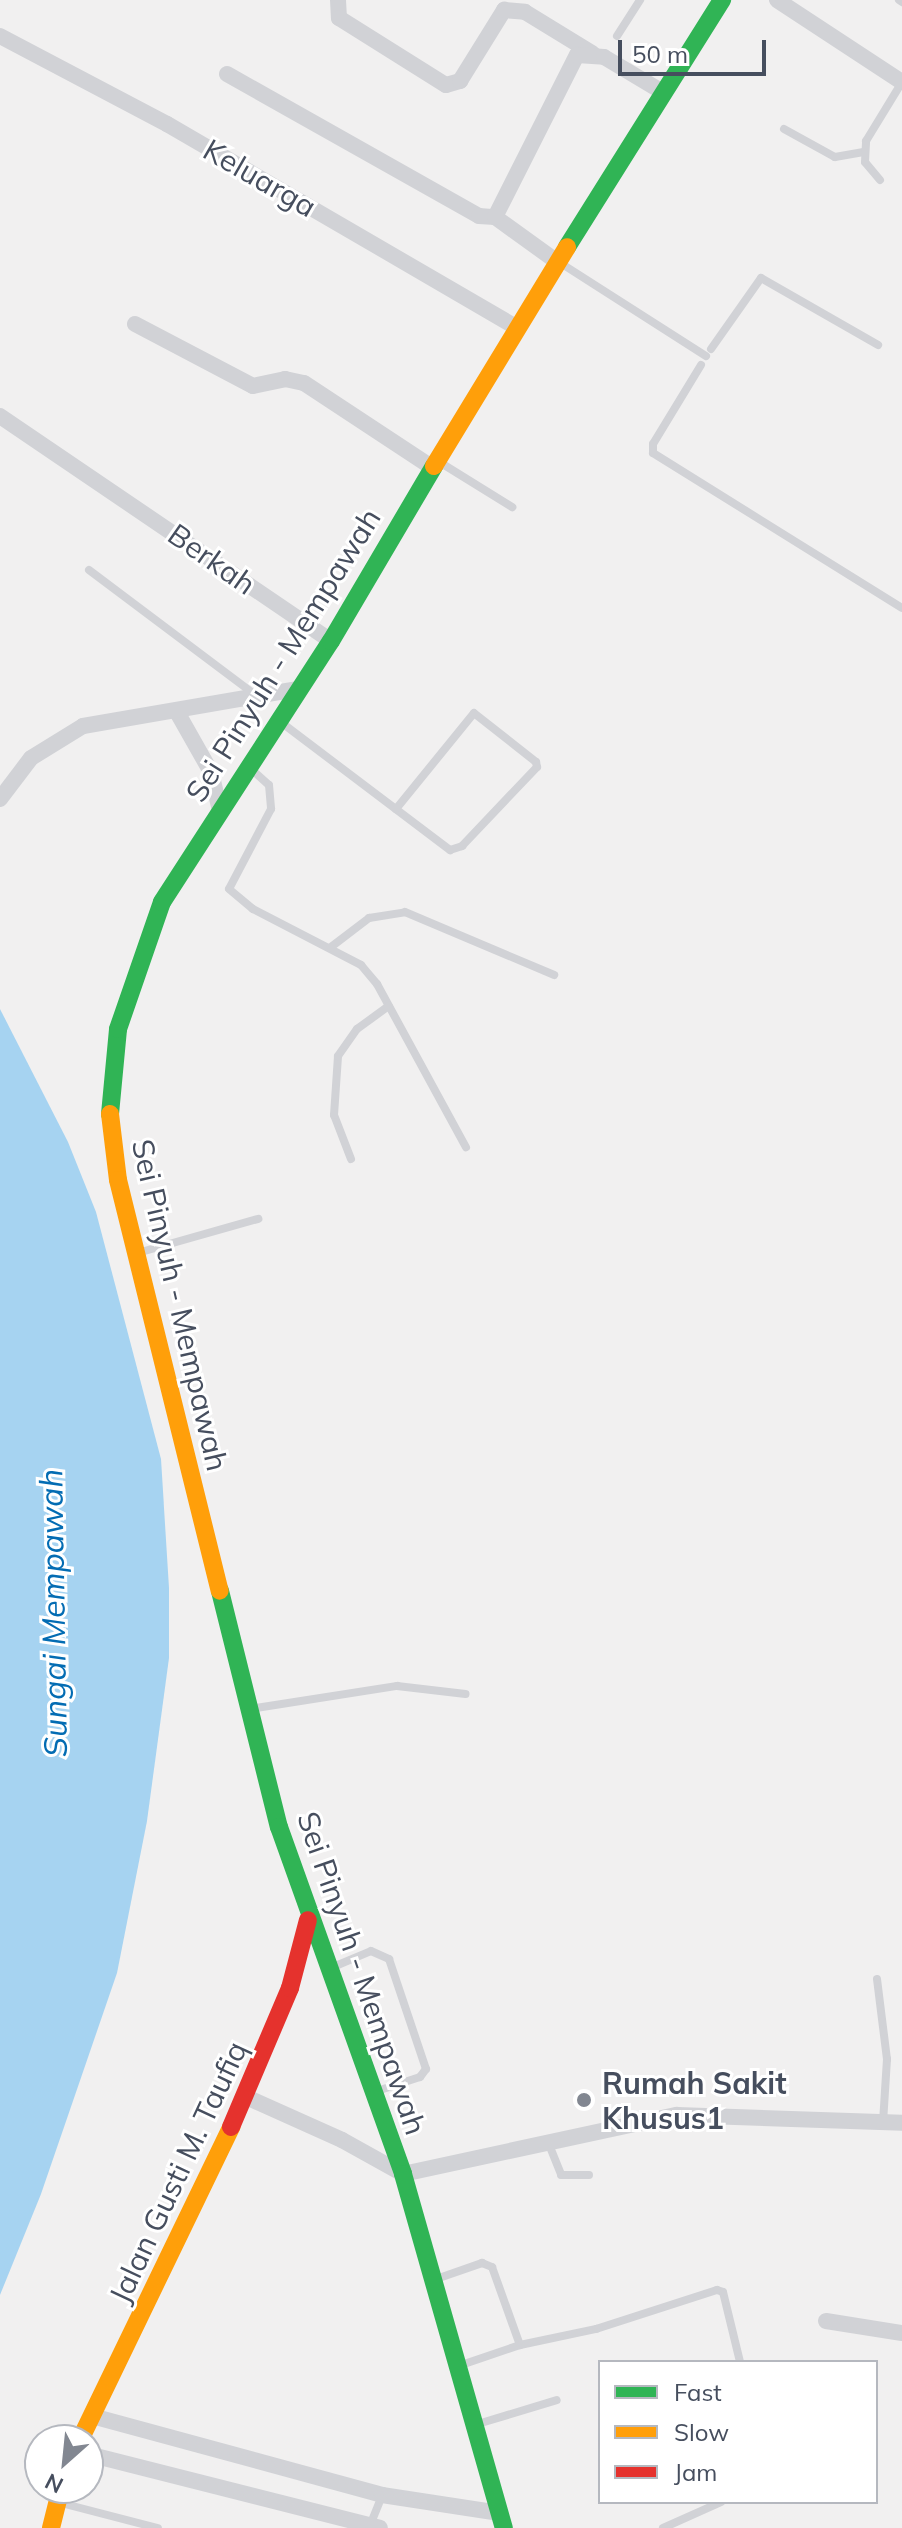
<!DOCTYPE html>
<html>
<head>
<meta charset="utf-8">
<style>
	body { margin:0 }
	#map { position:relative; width:902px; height:2528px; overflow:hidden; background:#f1f0f0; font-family:Mulish,sans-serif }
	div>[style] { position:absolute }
	.water>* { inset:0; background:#a6d3f1 }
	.lane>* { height:8px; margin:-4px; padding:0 4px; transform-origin:4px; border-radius:4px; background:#d1d2d6 }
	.street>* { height:16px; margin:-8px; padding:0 8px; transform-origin:8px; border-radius:8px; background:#d1d2d6 }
	.fast>* { height:18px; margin:-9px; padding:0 9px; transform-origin:9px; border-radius:9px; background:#30b455 }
	.slow>* { height:18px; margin:-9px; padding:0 9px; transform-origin:9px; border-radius:9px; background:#ff9f0a }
	.jam>* { height:18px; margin:-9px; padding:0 9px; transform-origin:9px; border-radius:9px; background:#e5322d }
	.dots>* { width:22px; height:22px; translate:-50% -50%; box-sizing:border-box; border:4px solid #fff; border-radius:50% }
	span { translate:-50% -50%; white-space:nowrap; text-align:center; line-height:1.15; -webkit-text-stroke:6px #fff; paint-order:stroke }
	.street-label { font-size:30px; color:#464e5e }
	.poi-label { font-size:30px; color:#464e5e; font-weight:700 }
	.left { translate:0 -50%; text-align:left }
	.water-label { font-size:32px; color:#036cb3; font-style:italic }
	.legend { position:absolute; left:598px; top:2360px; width:280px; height:144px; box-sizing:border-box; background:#fff; border:2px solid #b5b8bf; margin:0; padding:10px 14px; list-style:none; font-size:24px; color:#464e5e }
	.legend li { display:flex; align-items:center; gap:16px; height:40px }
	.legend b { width:40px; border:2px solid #b5b8bf }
	.north { position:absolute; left:24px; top:2424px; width:80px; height:80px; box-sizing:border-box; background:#fff; border:2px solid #b5b8bf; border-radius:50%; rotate:207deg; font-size:22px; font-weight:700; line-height:32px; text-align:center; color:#464e5e }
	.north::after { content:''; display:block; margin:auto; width:28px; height:36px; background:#828791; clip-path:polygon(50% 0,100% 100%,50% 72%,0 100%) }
	.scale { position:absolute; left:618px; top:40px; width:148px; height:36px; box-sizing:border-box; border:4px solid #464e5e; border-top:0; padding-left:10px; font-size:24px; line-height:28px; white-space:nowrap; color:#464e5e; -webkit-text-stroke:6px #fff; paint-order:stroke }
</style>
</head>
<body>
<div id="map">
	<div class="water">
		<div style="clip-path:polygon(0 1009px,68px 1142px,96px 1212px,161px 1459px,169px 1588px,169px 1658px,147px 1821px,117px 1973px,41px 2194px,0 2295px)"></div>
	</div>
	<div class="lane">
		<div style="left:899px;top:0;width:4px;rotate:34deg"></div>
		<div style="left:617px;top:36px;width:43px;rotate:-57.4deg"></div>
		<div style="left:784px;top:129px;width:58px;rotate:28.8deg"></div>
		<div style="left:835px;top:157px;width:29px;rotate:-10deg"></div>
		<div style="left:880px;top:180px;width:23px;rotate:-130deg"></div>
		<div style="left:865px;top:162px;width:21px;rotate:-87deg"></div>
		<div style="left:866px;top:141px;width:69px;rotate:-58.6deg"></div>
		<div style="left:562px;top:264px;width:171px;rotate:32.6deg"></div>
		<div style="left:711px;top:349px;width:87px;rotate:-54.8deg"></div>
		<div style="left:761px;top:278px;width:135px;rotate:29.8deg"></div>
		<div style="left:701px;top:365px;width:92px;rotate:121.3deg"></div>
		<div style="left:653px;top:444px;width:9px;rotate:90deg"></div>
		<div style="left:653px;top:453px;width:293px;rotate:31.9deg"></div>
		<div style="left:441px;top:463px;width:84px;rotate:31.8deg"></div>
		<div style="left:89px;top:570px;width:210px;rotate:36.9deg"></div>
		<div style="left:282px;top:723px;width:211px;rotate:37.1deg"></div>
		<div style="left:450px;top:850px;width:13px;rotate:-18deg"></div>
		<div style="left:462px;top:846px;width:109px;rotate:-46.5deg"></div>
		<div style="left:537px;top:767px;width:5px;rotate:-101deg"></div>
		<div style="left:536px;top:762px;width:79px;rotate:-141.7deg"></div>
		<div style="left:474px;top:713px;width:124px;rotate:129.1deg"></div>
		<div style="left:250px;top:768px;width:25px;rotate:42deg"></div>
		<div style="left:269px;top:785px;width:24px;rotate:85deg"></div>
		<div style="left:271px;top:809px;width:90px;rotate:117.7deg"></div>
		<div style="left:229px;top:889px;width:31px;rotate:40deg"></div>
		<div style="left:253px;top:909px;width:122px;rotate:27.4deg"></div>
		<div style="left:361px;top:965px;width:25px;rotate:50deg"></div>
		<div style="left:377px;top:984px;width:186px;rotate:61.4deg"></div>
		<div style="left:331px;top:947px;width:48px;rotate:-37.3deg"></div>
		<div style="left:369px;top:918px;width:36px;rotate:-9deg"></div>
		<div style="left:405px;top:912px;width:162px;rotate:22.9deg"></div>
		<div style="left:351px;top:1159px;width:47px;rotate:-111.1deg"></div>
		<div style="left:334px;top:1115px;width:59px;rotate:-86.1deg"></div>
		<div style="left:338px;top:1056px;width:33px;rotate:-55deg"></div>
		<div style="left:357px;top:1029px;width:39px;rotate:-36deg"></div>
		<div style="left:141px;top:1252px;width:122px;rotate:-15.8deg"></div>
		<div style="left:256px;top:1708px;width:143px;rotate:-8.9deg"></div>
		<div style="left:397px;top:1686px;width:69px;rotate:6.6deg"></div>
		<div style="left:333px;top:1967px;width:41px;rotate:-22.8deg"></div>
		<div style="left:371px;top:1951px;width:20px;rotate:24deg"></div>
		<div style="left:389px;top:1959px;width:116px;rotate:71.4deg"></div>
		<div style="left:426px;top:2069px;width:10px;rotate:127deg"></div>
		<div style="left:420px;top:2077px;width:42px;rotate:162deg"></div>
		<div style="left:877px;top:1979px;width:81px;rotate:82.9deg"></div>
		<div style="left:887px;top:2059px;width:63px;rotate:93.6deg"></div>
		<div style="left:548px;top:2142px;width:35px;rotate:68deg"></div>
		<div style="left:561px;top:2175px;width:28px"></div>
		<div style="left:439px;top:2278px;width:46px;rotate:-19.2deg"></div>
		<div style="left:482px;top:2263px;width:11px;rotate:22deg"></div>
		<div style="left:492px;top:2267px;width:83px;rotate:70.3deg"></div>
		<div style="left:520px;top:2345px;width:59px;rotate:161.3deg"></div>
		<div style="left:520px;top:2345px;width:78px;rotate:-11.9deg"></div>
		<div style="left:596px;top:2329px;width:127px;rotate:-17.9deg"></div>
		<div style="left:717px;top:2290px;width:6px;rotate:18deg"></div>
		<div style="left:723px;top:2292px;width:72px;rotate:76.3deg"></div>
		<div style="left:481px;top:2423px;width:79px;rotate:-16.8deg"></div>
		<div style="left:61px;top:2503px;width:100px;rotate:14.5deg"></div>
		<div style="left:369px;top:2528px;width:35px;rotate:-68deg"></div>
		<div style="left:663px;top:2528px;width:64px;rotate:-24.1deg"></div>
	</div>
	<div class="street">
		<div style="left:338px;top:0;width:18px;rotate:87deg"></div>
		<div style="left:339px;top:18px;width:126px;rotate:32.1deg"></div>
		<div style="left:446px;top:85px;width:15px;rotate:-16deg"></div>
		<div style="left:460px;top:81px;width:84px;rotate:-58.2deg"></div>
		<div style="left:504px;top:10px;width:21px;rotate:5deg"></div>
		<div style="left:525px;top:12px;width:79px;rotate:31.5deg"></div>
		<div style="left:777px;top:0;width:149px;rotate:33.3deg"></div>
		<div style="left:0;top:36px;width:189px;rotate:27.8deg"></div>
		<div style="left:167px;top:124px;width:404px;rotate:30.2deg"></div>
		<div style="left:227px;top:74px;width:289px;rotate:29.4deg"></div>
		<div style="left:479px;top:216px;width:16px;rotate:4deg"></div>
		<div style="left:556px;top:261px;width:75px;rotate:-144.2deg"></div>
		<div style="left:495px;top:217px;width:182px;rotate:-63.2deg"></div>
		<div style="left:577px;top:55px;width:27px;rotate:4deg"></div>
		<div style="left:604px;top:57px;width:66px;rotate:30.8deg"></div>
		<div style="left:135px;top:324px;width:133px;rotate:27.7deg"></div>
		<div style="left:253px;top:386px;width:33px;rotate:-12deg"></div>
		<div style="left:285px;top:379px;width:19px;rotate:12deg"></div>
		<div style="left:304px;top:383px;width:154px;rotate:33.4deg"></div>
		<div style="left:0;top:416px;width:400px;rotate:34.2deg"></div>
		<div style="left:177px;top:712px;width:69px;rotate:60.5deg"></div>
		<div style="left:211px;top:772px;width:35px;rotate:77deg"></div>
		<div style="left:0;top:799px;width:51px;rotate:-52.9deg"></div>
		<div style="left:31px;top:758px;width:61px;rotate:-31.6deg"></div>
		<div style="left:83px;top:726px;width:217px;rotate:-9.8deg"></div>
		<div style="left:246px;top:2097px;width:105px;rotate:24.1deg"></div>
		<div style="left:342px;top:2140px;width:70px;rotate:29.1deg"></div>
		<div style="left:403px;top:2174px;width:280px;rotate:-12.2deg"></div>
		<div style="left:677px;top:2115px;width:225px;rotate:2deg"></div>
		<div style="left:826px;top:2321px;width:77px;rotate:9deg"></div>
		<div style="left:92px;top:2416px;width:301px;rotate:15.2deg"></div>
		<div style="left:382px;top:2495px;width:119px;rotate:8.7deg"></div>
		<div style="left:88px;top:2454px;width:301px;rotate:14.2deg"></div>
	</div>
	<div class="fast">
		<div style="left:567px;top:247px;width:292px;rotate:-57.9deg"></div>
		<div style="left:110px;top:1114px;width:85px;rotate:-84.6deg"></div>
		<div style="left:118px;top:1029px;width:134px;rotate:-70.9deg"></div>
		<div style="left:162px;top:902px;width:311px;rotate:-57.1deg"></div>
		<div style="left:331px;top:641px;width:203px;rotate:-59.5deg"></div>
		<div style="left:220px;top:1591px;width:243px;rotate:76deg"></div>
		<div style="left:279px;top:1827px;width:368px;rotate:70.3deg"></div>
		<div style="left:403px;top:2174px;width:368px;rotate:74.1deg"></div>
	</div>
	<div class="slow">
		<div style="left:434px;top:466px;width:256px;rotate:-58.7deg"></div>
		<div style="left:110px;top:1114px;width:66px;rotate:83.1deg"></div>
		<div style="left:118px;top:1180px;width:423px;rotate:76.1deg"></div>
		<div style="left:80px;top:2440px;width:348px;rotate:-64.2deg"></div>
		<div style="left:51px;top:2528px;width:41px;rotate:-76deg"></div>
	</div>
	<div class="jam">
		<div style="left:231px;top:2127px;width:151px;rotate:-67deg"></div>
		<div style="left:290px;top:1988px;width:70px;rotate:-75.2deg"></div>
	</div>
	<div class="dots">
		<div style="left:584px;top:2100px;background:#828791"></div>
	</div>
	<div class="street-label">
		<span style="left:260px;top:178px;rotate:30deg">Keluarga</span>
		<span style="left:212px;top:559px;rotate:35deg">Berkah</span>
		<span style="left:283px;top:655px;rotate:-58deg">Sei Pinyuh - Mempawah</span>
		<span style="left:180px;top:1305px;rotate:77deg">Sei Pinyuh - Mempawah</span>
		<span style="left:362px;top:1973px;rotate:71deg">Sei Pinyuh - Mempawah</span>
		<span style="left:178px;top:2172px;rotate:-65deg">Jalan Gusti M. Taufiq</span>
	</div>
	<div class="poi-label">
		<span class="left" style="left:602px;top:2100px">Rumah Sakit<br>Khusus1</span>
	</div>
	<div class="water-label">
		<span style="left:53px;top:1613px;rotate:-91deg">Sungai Mempawah</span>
	</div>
	<ul class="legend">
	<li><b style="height:10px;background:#30b455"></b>Fast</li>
	<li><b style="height:10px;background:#ff9f0a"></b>Slow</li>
	<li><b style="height:10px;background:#e5322d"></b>Jam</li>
	</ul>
	<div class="north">N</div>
	<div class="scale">50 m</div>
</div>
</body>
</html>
